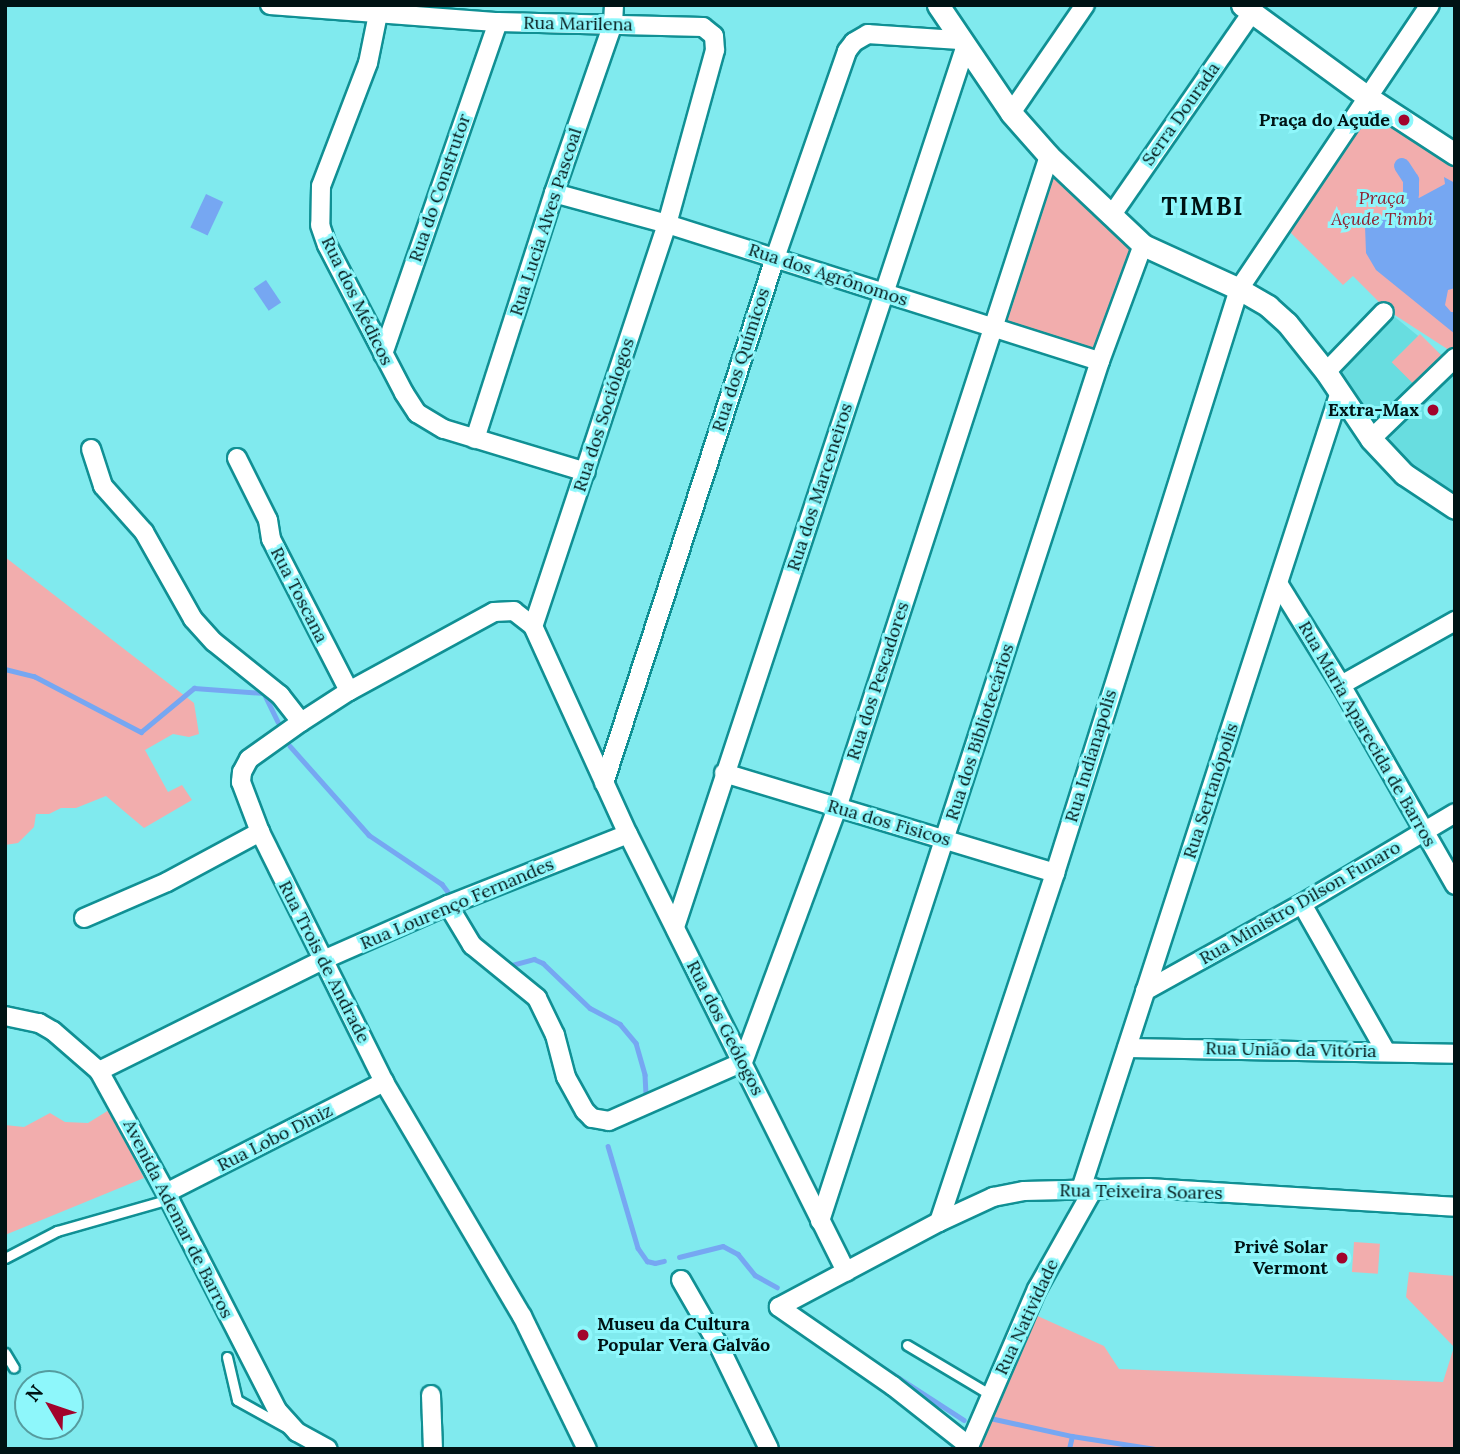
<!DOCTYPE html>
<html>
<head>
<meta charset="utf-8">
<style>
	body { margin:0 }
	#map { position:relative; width:1460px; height:1454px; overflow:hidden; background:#80eaee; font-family:Lora,serif }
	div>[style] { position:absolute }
	.built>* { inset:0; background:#68dde0 }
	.green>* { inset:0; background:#f2adad; transform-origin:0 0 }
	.water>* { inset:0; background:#76a7f2; transform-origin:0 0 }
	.stream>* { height:4.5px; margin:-2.25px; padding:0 2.25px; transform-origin:2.25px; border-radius:2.25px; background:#76a7f2 }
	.canal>* { height:16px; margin:-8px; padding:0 8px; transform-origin:8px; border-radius:8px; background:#76a7f2 }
	.roads { filter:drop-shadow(2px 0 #109094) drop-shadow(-2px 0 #109094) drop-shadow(0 2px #109094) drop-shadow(0 -2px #109094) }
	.service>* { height:9px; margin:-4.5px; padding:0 4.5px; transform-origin:4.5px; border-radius:4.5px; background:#fff }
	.minor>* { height:18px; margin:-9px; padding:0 9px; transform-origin:9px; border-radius:9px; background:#fff }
	.tertiary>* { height:21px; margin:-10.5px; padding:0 10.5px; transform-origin:10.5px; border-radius:10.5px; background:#fff }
	.dots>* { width:19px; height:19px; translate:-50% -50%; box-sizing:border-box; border:4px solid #8ef7fb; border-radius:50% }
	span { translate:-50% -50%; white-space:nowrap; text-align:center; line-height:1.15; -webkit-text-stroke:6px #8ef7fb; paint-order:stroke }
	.street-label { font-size:18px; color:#001314 }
	.poi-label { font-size:18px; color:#001314; font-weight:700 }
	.right { translate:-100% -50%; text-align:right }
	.left { translate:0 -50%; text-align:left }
	.park-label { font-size:18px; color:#902030; font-style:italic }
	.district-label { font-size:24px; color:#001314; font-weight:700; letter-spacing:2px }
	.frame { position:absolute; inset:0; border:7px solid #001314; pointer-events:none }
	.north { position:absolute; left:14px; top:1370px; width:70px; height:70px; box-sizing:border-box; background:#8ef7fb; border:2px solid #559c9f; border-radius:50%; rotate:309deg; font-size:19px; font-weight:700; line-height:28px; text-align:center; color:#001314 }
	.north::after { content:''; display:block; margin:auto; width:24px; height:32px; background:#a2032c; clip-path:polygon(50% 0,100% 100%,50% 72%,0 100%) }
</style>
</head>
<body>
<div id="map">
	<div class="built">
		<div style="clip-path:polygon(1390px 313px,1455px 366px,1455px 500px,1419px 477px,1384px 438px,1337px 368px)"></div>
	</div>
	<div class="green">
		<div style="clip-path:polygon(1367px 102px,1455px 162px,1455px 354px,1387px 310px,1353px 276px,1343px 285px,1283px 225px)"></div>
		<div style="clip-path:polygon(1049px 156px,1143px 245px,1100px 361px,992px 327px)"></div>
		<div style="left:1420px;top:334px;width:34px;height:40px;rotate:45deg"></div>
		<div style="clip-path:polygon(5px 557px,194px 703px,199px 734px,189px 737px,173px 734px,145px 750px,168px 792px,182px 785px,192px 800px,144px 828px,106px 796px,76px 808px,61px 808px,49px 814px,36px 814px,34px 827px,18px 843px,5px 845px)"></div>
		<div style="clip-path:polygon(109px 1110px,144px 1178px,5px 1235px,5px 1125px,24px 1127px,50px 1113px,65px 1122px,88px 1123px)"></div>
		<div style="left:1354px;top:1242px;width:26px;height:30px;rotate:4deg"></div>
		<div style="clip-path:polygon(1409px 1272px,1455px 1276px,1455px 1449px,974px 1449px,1031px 1313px,1104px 1346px,1119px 1369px,1443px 1382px,1454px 1347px,1406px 1297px)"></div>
	</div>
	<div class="water">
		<div style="clip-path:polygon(1444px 177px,1455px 183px,1455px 288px,1448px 290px,1445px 305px,1451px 312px,1455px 312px,1455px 334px,1376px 270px,1366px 253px,1365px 226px,1373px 217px,1374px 222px,1389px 212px,1395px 196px,1407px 192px,1419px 198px,1445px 184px)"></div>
		<div style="left:206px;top:194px;width:19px;height:37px;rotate:25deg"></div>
		<div style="left:266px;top:280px;width:27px;height:15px;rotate:56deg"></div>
	</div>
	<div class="stream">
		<div style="left:5px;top:669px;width:30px;rotate:14deg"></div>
		<div style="left:34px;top:676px;width:121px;rotate:27.6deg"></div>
		<div style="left:141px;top:732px;width:69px;rotate:-39.7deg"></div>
		<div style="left:194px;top:688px;width:70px;rotate:4.1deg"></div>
		<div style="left:264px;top:693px;width:32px;rotate:64deg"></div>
		<div style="left:290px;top:746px;width:119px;rotate:48.4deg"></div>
		<div style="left:369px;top:835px;width:88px;rotate:33.9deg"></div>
		<div style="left:442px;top:884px;width:10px;rotate:53deg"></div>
		<div style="left:465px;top:917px;width:34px;rotate:56deg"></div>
		<div style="left:508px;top:966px;width:27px;rotate:-15deg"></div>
		<div style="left:534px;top:959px;width:10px;rotate:24deg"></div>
		<div style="left:543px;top:963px;width:65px;rotate:43.8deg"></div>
		<div style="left:590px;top:1008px;width:34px;rotate:28deg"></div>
		<div style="left:620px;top:1024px;width:25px;rotate:50deg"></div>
		<div style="left:636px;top:1043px;width:33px;rotate:74deg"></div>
		<div style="left:645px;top:1075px;width:19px;rotate:87deg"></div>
		<div style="left:608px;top:1146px;width:106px;rotate:73.6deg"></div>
		<div style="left:638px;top:1248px;width:16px;rotate:55deg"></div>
		<div style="left:647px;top:1261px;width:8px;rotate:14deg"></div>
		<div style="left:655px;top:1263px;width:9px;rotate:-13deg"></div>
		<div style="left:679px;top:1257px;width:45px;rotate:-14deg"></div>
		<div style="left:723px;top:1246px;width:17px;rotate:28deg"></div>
		<div style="left:738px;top:1254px;width:27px;rotate:51deg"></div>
		<div style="left:755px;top:1275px;width:25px;rotate:29deg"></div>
		<div style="left:848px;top:1345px;width:138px;rotate:32.9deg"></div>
		<div style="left:990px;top:1418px;width:84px;rotate:12.4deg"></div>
		<div style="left:1072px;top:1436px;width:84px;rotate:8.9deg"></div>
		<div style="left:1069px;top:1449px;width:13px;rotate:-77deg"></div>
	</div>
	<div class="canal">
		<div style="left:1402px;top:166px;width:17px;rotate:57deg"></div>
		<div style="left:1411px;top:180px;width:15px;rotate:90deg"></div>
	</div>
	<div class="roads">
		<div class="service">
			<div style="left:5px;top:1258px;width:59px;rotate:-27.4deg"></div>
			<div style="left:57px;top:1231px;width:116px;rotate:-15.9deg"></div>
			<div style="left:907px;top:1345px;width:98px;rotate:30.8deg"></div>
			<div style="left:5px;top:1353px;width:17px;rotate:59deg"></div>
			<div style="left:227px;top:1357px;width:44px;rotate:76.9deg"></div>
			<div style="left:237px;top:1400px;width:60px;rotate:29.1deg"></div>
		</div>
		<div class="minor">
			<div style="left:270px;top:5px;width:229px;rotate:4.3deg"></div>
			<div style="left:498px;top:22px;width:205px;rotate:1.4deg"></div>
			<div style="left:703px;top:27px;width:14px;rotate:39deg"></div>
			<div style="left:714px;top:36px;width:14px;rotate:86deg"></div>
			<div style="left:715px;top:50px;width:180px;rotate:105.4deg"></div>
			<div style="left:667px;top:224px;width:424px;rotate:108.4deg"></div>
			<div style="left:533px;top:626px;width:229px;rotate:65.5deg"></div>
			<div style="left:628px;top:834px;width:489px;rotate:63.5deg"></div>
			<div style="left:378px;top:14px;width:50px;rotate:101.5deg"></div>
			<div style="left:368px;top:63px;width:132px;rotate:110.9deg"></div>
			<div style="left:321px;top:186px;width:39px;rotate:91deg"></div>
			<div style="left:320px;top:225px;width:21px;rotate:71deg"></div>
			<div style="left:327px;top:245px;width:167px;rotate:62.5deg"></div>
			<div style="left:404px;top:393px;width:24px;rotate:57deg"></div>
			<div style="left:417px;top:413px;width:31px;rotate:31deg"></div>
			<div style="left:444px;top:429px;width:148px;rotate:16.8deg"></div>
			<div style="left:1011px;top:113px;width:131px;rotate:-55.6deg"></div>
			<div style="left:554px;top:193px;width:117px;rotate:15.3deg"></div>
			<div style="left:667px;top:224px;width:454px;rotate:17.6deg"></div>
			<div style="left:1111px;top:216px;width:248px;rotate:-55.3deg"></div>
			<div style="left:383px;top:354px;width:351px;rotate:-70.9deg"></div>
			<div style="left:1326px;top:372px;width:83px;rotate:-46deg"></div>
			<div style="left:475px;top:439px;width:258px;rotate:-72.2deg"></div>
			<div style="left:554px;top:193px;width:179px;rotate:-70.8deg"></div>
			<div style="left:613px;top:24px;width:19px;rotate:-87deg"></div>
			<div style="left:1371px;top:439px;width:117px;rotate:-44deg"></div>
			<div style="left:91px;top:449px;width:39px;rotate:72deg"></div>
			<div style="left:103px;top:486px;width:62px;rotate:48.3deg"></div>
			<div style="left:144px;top:532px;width:100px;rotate:60.6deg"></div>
			<div style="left:193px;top:619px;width:31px;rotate:48deg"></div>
			<div style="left:214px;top:642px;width:85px;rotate:38.8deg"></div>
			<div style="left:280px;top:695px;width:34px;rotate:52deg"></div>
			<div style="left:237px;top:458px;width:69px;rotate:63.4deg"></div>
			<div style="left:268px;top:520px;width:19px;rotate:81deg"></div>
			<div style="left:271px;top:539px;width:171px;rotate:62.8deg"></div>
			<div style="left:1279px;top:585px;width:118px;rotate:58.2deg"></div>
			<div style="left:1341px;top:685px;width:230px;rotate:60.3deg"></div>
			<div style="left:533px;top:626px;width:24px;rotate:-142deg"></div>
			<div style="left:514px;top:611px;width:20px;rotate:177deg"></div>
			<div style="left:494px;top:612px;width:165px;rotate:151.4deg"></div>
			<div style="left:349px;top:691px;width:57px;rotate:147.1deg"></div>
			<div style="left:301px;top:722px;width:64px;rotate:144.6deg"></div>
			<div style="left:249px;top:759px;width:15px;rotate:118deg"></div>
			<div style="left:242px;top:772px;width:10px;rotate:96deg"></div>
			<div style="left:241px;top:782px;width:53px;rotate:69.2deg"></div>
			<div style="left:260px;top:832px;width:279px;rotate:63.6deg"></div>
			<div style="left:384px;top:1082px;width:272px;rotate:59.5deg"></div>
			<div style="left:522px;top:1316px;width:148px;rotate:64deg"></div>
			<div style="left:1341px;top:685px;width:131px;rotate:-29.3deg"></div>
			<div style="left:724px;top:773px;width:346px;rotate:16.8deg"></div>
			<div style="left:604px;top:783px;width:552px;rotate:-71.96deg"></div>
			<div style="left:775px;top:258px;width:219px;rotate:-70.8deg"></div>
			<div style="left:847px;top:51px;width:11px;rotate:-52deg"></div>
			<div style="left:854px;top:42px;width:16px;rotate:-30deg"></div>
			<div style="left:868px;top:34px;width:91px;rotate:3.8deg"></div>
			<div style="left:1302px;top:904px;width:170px;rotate:60.4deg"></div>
			<div style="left:448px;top:905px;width:47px;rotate:59deg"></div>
			<div style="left:472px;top:945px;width:84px;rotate:39.2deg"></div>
			<div style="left:537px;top:998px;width:41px;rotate:64.1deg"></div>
			<div style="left:555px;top:1035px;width:43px;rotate:75.3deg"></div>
			<div style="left:566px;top:1077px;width:39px;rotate:61deg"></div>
			<div style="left:585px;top:1111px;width:10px;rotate:45deg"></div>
			<div style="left:592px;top:1118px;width:17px;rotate:10deg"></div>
			<div style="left:609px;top:1121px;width:146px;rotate:-23.8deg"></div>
			<div style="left:743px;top:1062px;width:271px;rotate:-69.7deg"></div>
			<div style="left:837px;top:808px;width:686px;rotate:-71.99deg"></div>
			<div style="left:84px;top:918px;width:90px;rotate:-23.4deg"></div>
			<div style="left:167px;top:882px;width:106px;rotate:-28.3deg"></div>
			<div style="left:675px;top:927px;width:926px;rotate:-71.74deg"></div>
			<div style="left:1145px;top:991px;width:179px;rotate:-29deg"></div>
			<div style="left:1302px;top:904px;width:178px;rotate:-30.7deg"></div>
			<div style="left:5px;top:1016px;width:35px;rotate:12deg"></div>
			<div style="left:39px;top:1023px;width:16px;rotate:30deg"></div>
			<div style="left:53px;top:1031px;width:61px;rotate:41deg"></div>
			<div style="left:99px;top:1071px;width:139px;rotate:61.2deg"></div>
			<div style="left:166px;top:1193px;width:244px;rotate:62.9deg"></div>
			<div style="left:277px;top:1410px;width:30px;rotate:48deg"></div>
			<div style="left:297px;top:1432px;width:35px;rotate:29deg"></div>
			<div style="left:1127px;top:1048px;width:328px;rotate:1deg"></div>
			<div style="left:99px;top:1071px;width:250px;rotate:-26.4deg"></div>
			<div style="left:323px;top:960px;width:137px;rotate:-23.7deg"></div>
			<div style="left:448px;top:905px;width:193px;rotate:-21.5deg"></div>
			<div style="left:1081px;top:1189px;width:838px;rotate:-72deg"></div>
			<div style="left:166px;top:1193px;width:245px;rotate:-27deg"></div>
			<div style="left:820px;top:1221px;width:904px;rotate:-71.97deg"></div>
			<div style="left:1100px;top:361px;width:124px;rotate:-69.7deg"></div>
			<div style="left:939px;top:1222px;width:368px;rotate:-71.6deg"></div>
			<div style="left:1055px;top:873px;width:612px;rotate:-72.51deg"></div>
			<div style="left:1239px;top:289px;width:342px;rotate:-56.1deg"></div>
			<div style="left:681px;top:1280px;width:76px;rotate:60.1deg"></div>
			<div style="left:719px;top:1346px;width:114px;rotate:64.1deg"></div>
			<div style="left:431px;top:1395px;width:54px;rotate:87.9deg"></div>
			<div style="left:969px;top:1446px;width:97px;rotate:-141.7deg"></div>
			<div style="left:893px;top:1386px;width:139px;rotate:-145.3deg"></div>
			<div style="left:779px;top:1307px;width:181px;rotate:-28deg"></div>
			<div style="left:939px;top:1222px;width:60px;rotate:-24.8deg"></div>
			<div style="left:993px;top:1197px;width:32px;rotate:-11deg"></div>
			<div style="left:1024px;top:1191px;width:124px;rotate:-1.4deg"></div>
			<div style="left:1148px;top:1188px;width:308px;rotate:3.5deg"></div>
			<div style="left:968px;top:1449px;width:174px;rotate:-66.7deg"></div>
			<div style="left:1037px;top:1289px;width:116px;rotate:-60.6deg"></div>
		</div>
		<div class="tertiary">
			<div style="left:938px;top:5px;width:130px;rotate:55.9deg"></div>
			<div style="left:1011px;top:113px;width:57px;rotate:48.5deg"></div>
			<div style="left:1049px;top:156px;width:129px;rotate:43.4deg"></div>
			<div style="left:1143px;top:245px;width:106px;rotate:24.6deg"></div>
			<div style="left:1239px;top:289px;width:34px;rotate:30deg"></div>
			<div style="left:1268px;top:306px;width:25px;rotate:42deg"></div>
			<div style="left:1287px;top:323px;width:63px;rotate:51.5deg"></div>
			<div style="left:1326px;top:372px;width:81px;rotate:56.1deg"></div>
			<div style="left:1371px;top:439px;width:48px;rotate:46.7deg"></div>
			<div style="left:1404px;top:474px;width:61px;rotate:33.7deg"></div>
			<div style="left:1242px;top:5px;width:157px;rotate:36.2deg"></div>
			<div style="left:1369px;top:98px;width:103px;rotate:33.1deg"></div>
		</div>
	</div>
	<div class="dots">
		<div style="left:1404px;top:120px;background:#a2032c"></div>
		<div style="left:1433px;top:410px;background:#a2032c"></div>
		<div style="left:1342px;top:1258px;background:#a2032c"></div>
		<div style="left:583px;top:1335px;background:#a2032c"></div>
	</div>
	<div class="street-label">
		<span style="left:578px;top:24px;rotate:1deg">Rua Marilena</span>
		<span style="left:1181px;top:114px;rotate:-55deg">Serra Dourada</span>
		<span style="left:440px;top:188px;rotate:-71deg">Rua do Construtor</span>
		<span style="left:546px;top:222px;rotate:-72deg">Rua Lucia Alves Pascoal</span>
		<span style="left:828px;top:275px;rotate:18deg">Rua dos Agrônomos</span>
		<span style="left:357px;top:301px;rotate:64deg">Rua dos Médicos</span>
		<span style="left:741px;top:360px;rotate:-72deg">Rua dos Químicos</span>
		<span style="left:604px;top:415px;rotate:-72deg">Rua dos Sociólogos</span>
		<span style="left:820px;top:487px;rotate:-72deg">Rua dos Marceneiros</span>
		<span style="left:299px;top:595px;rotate:63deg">Rua Toscana</span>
		<span style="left:878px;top:681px;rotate:-72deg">Rua dos Pescadores</span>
		<span style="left:980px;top:732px;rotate:-72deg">Rua dos Bibliotecários</span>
		<span style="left:1367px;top:734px;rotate:60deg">Rua Maria Aparecida de Barros</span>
		<span style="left:1091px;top:756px;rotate:-73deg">Rua Indianapolis</span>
		<span style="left:1211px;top:791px;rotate:-72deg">Rua Sertanópolis</span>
		<span style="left:889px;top:823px;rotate:16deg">Rua dos Fisicos</span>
		<span style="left:1300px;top:903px;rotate:-30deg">Rua Ministro Dilson Funaro</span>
		<span style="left:457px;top:904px;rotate:-23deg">Rua Lourenço Fernandes</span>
		<span style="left:324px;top:962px;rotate:63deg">Rua Trois de Andrade</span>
		<span style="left:725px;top:1028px;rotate:63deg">Rua dos Geólogos</span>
		<span style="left:1291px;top:1050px;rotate:1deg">Rua União da Vitória</span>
		<span style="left:275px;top:1138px;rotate:-27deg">Rua Lobo Diniz</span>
		<span style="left:1141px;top:1192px;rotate:1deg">Rua Teixeira Soares</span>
		<span style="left:178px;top:1219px;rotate:63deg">Avenida Ademar de Barros</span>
		<span style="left:1027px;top:1317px;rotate:-65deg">Rua Natividade</span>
	</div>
	<div class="poi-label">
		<span class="right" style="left:1390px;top:120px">Praça do Açude</span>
		<span class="right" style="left:1419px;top:410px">Extra-Max</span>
		<span class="right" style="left:1328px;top:1258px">Privê Solar<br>Vermont</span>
		<span class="left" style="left:597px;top:1335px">Museu da Cultura<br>Popular Vera Galvão</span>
	</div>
	<div class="park-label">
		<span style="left:1382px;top:209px">Praça<br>Açude Timbi</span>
	</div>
	<div class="district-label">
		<span style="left:1203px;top:207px">TIMBI</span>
	</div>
	<div class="frame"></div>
	<div class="north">N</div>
</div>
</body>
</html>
